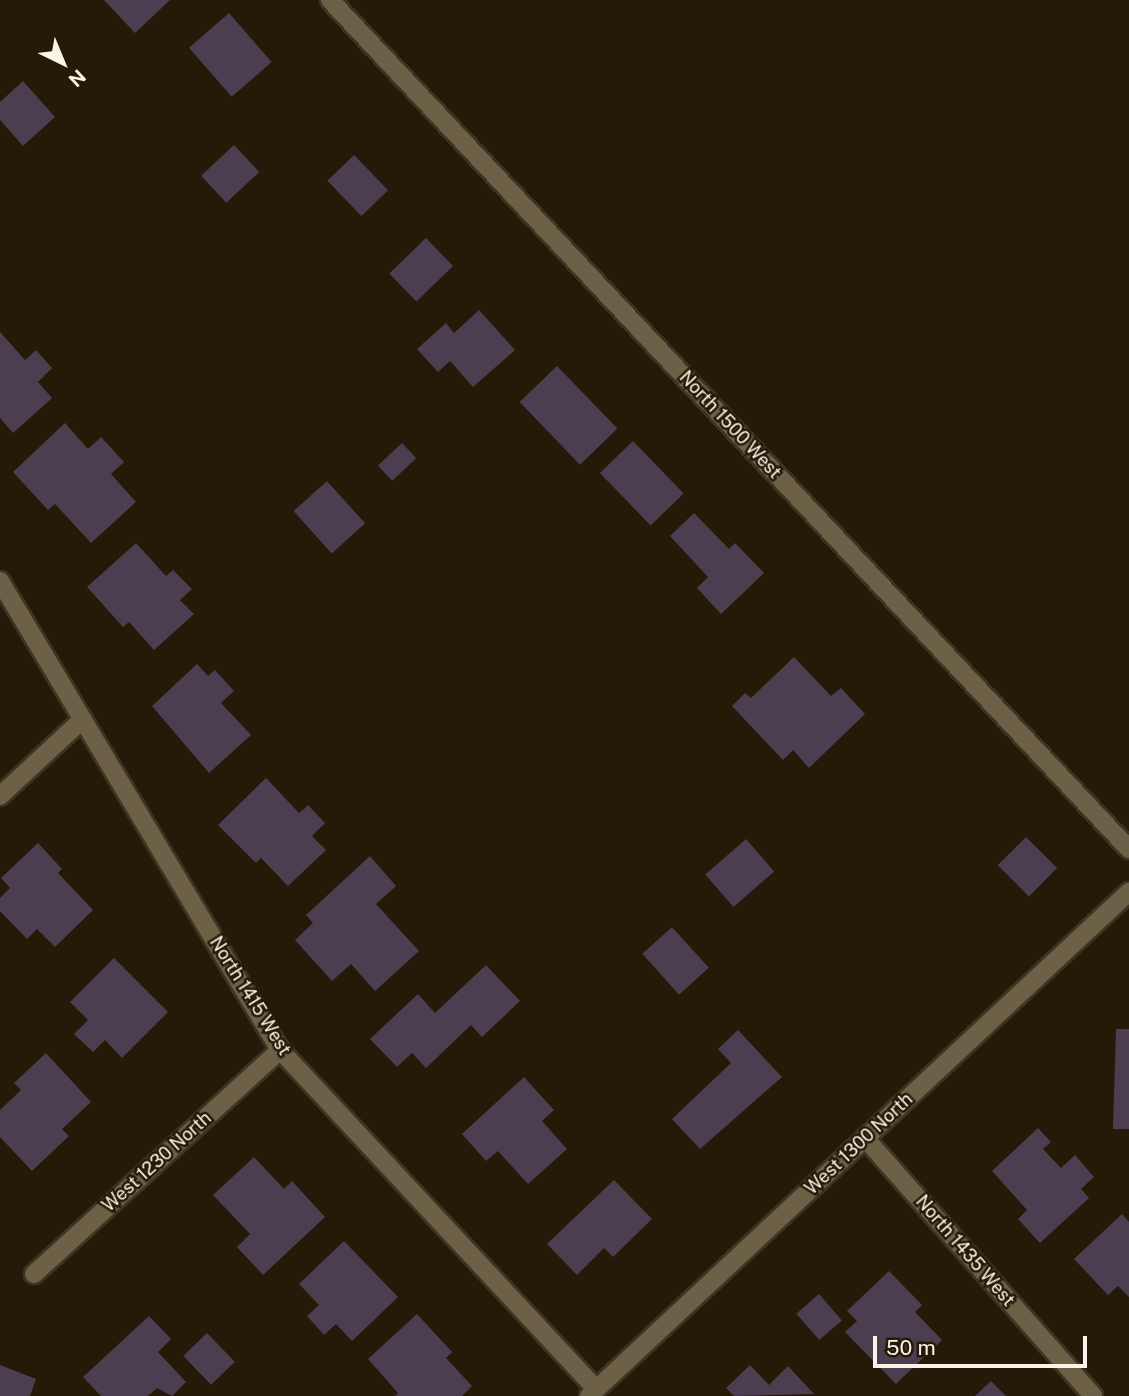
<!DOCTYPE html>
<html>
<head>
<meta charset="utf-8">
<style>
	body { margin:0 }
	#map { position:relative; width:1129px; height:1396px; overflow:hidden; background:#241a07; font-family:"Public Sans",sans-serif }
	div>[style] { position:absolute }
	.building>* { inset:0; background:#4b3e50; transform-origin:0 0 }
	.roads { filter:drop-shadow(2px 0 #3e3422) drop-shadow(-2px 0 #3e3422) drop-shadow(0 2px #3e3422) drop-shadow(0 -2px #3e3422) }
	.minor>* { height:18px; margin:-9px; padding:0 9px; transform-origin:9px; border-radius:9px; background:#6c6047 }
	span { translate:-50% -50%; white-space:nowrap; text-align:center; line-height:1.15; -webkit-text-stroke:5px #241a07; paint-order:stroke }
	.street-label { font-size:18px; color:#faf4e8 }
	.north { position:absolute; left:28px; top:28px; width:70px; height:70px; -webkit-text-stroke:5px #241a07; paint-order:stroke; rotate:137deg; font-size:19px; font-weight:700; line-height:28px; text-align:center; color:#faf4e8 }
	.north::after { content:''; display:block; margin:auto; width:24px; height:32px; background:#faf4e8; clip-path:polygon(50% 0,100% 100%,50% 72%,0 100%) }
	.scale { position:absolute; left:873px; top:1336px; width:214px; height:32px; box-sizing:border-box; border:4px solid #faf4e8; border-top:0; padding-left:9px; font-size:21px; line-height:24px; white-space:nowrap; color:#faf4e8; -webkit-text-stroke:5px #241a07; paint-order:stroke }
</style>
</head>
<body>
<div id="map">
	<div class="building">
		<div style="clip-path:polygon(104px 0,170px 0,135px 33px)"></div>
		<div style="left:229px;top:13px;width:65px;height:53px;rotate:49deg"></div>
		<div style="clip-path:polygon(23px 81px,55px 117px,23px 146px,0 120px,0 102px)"></div>
		<div style="left:234px;top:145px;width:37px;height:45px;rotate:47deg"></div>
		<div style="left:354px;top:155px;width:49px;height:37px;rotate:46deg"></div>
		<div style="left:426px;top:238px;width:39px;height:51px;rotate:46deg"></div>
		<div style="clip-path:polygon(479px 310px,515px 350px,473px 387px,450px 361px,438px 372px,417px 349px,446px 323px,454px 333px)"></div>
		<div style="clip-path:polygon(0 332px,25px 360px,36px 350px,52px 368px,38px 382px,52px 398px,13px 433px,0 418px)"></div>
		<div style="left:557px;top:366px;width:87px;height:52px;rotate:46deg"></div>
		<div style="clip-path:polygon(65px 423px,88px 449px,101px 437px,124px 462px,111px 474px,136px 502px,91px 543px,55px 504px,48px 510px,13px 472px)"></div>
		<div style="left:633px;top:441px;width:73px;height:46px;rotate:46deg"></div>
		<div style="left:402px;top:443px;width:21px;height:33px;rotate:47deg"></div>
		<div style="left:327px;top:481px;width:57px;height:45px;rotate:48deg"></div>
		<div style="clip-path:polygon(694px 513px,729px 549px,735px 543px,764px 573px,721px 614px,697px 588px,708px 577px,670px 536px)"></div>
		<div style="clip-path:polygon(136px 543px,166px 576px,173px 570px,192px 589px,180px 600px,194px 614px,154px 650px,129px 622px,123px 627px,87px 587px)"></div>
		<div style="clip-path:polygon(794px 657px,831px 696px,841px 688px,865px 714px,809px 768px,793px 750px,783px 760px,732px 706px,745px 693px,751px 698px)"></div>
		<div style="clip-path:polygon(197px 664px,208px 676px,215px 670px,234px 691px,221px 703px,251px 735px,209px 773px,152px 706px)"></div>
		<div style="clip-path:polygon(266px 778px,299px 813px,308px 805px,325px 823px,312px 836px,326px 850px,288px 886px,261px 858px,256px 863px,218px 825px)"></div>
		<div style="left:1026px;top:837px;width:44px;height:40px;rotate:45deg"></div>
		<div style="left:746px;top:839px;width:43px;height:54px;rotate:49deg"></div>
		<div style="clip-path:polygon(38px 843px,62px 869px,58px 873px,93px 910px,55px 947px,37px 929px,27px 939px,0 911px,0 898px,10px 888px,1px 878px)"></div>
		<div style="clip-path:polygon(370px 856px,396px 886px,376px 904px,419px 951px,375px 991px,351px 964px,332px 981px,295px 940px,313px 923px,306px 915px)"></div>
		<div style="left:672px;top:927px;width:55px;height:40px;rotate:48deg"></div>
		<div style="clip-path:polygon(114px 958px,168px 1012px,122px 1058px,105px 1040px,93px 1052px,74px 1034px,88px 1020px,70px 1002px)"></div>
		<div style="clip-path:polygon(486px 965px,520px 1001px,482px 1037px,471px 1025px,426px 1068px,412px 1053px,397px 1067px,370px 1039px,418px 994px,435px 1013px)"></div>
		<div style="clip-path:polygon(1116px 1029px,1129px 1029px,1129px 1129px,1113px 1129px)"></div>
		<div style="clip-path:polygon(738px 1030px,782px 1077px,700px 1149px,672px 1119px,731px 1063px,718px 1049px)"></div>
		<div style="clip-path:polygon(46px 1053px,91px 1102px,62px 1129px,69px 1136px,32px 1171px,0 1137px,0 1110px,21px 1090px,14px 1083px)"></div>
		<div style="clip-path:polygon(524px 1077px,554px 1110px,542px 1121px,567px 1149px,528px 1184px,498px 1151px,486px 1161px,462px 1134px)"></div>
		<div style="clip-path:polygon(1038px 1128px,1051px 1142px,1043px 1149px,1061px 1168px,1075px 1155px,1094px 1177px,1081px 1189px,1089px 1198px,1040px 1243px,1018px 1219px,1027px 1210px,992px 1171px)"></div>
		<div style="clip-path:polygon(254px 1157px,284px 1189px,292px 1181px,325px 1217px,263px 1275px,237px 1247px,250px 1234px,213px 1195px)"></div>
		<div style="clip-path:polygon(614px 1180px,652px 1219px,613px 1257px,604px 1248px,577px 1275px,547px 1244px)"></div>
		<div style="clip-path:polygon(1122px 1214px,1129px 1222px,1129px 1297px,1118px 1286px,1108px 1295px,1074px 1259px)"></div>
		<div style="clip-path:polygon(344px 1241px,398px 1297px,352px 1341px,336px 1324px,324px 1335px,307px 1316px,319px 1305px,299px 1284px)"></div>
		<div style="clip-path:polygon(889px 1271px,922px 1305px,915px 1312px,942px 1340px,896px 1384px,845px 1332px,857px 1321px,847px 1311px)"></div>
		<div style="left:819px;top:1294px;width:35px;height:30px;rotate:49deg"></div>
		<div style="clip-path:polygon(417px 1314px,452px 1352px,446px 1358px,472px 1386px,462px 1396px,395px 1396px,398px 1393px,368px 1359px)"></div>
		<div style="clip-path:polygon(149px 1316px,171px 1339px,158px 1352px,186px 1382px,172px 1396px,157px 1388px,148px 1396px,101px 1396px,83px 1377px)"></div>
		<div style="left:207px;top:1333px;width:40px;height:33px;rotate:46deg"></div>
		<div style="clip-path:polygon(0 1365px,36px 1379px,30px 1396px,0 1396px)"></div>
		<div style="clip-path:polygon(750px 1365px,769px 1385px,788px 1366px,814px 1394px,734px 1396px,726px 1388px)"></div>
		<div style="clip-path:polygon(991px 1381px,1006px 1396px,975px 1396px)"></div>
	</div>
	<div class="roads">
		<div class="minor">
			<div style="left:330px;top:0;width:1166px;rotate:46.74deg"></div>
			<div style="left:0;top:581px;width:546px;rotate:59.16deg"></div>
			<div style="left:280px;top:1050px;width:463px;rotate:47deg"></div>
			<div style="left:0;top:796px;width:113px;rotate:-42.9deg"></div>
			<div style="left:865px;top:1138px;width:344px;rotate:48.5deg"></div>
			<div style="left:34px;top:1274px;width:333px;rotate:-42.3deg"></div>
			<div style="left:589px;top:1396px;width:739px;rotate:-43.03deg"></div>
		</div>
	</div>
	<div class="street-label">
		<span style="left:730px;top:425px;rotate:47deg">North 1500 West</span>
		<span style="left:250px;top:996px;rotate:58deg">North 1415 West</span>
		<span style="left:859px;top:1144px;rotate:-43deg">West 1300 North</span>
		<span style="left:157px;top:1162px;rotate:-42deg">West 1230 North</span>
		<span style="left:965px;top:1251px;rotate:49deg">North 1435 West</span>
	</div>
	<div class="north">N</div>
	<div class="scale">50 m</div>
</div>
</body>
</html>
